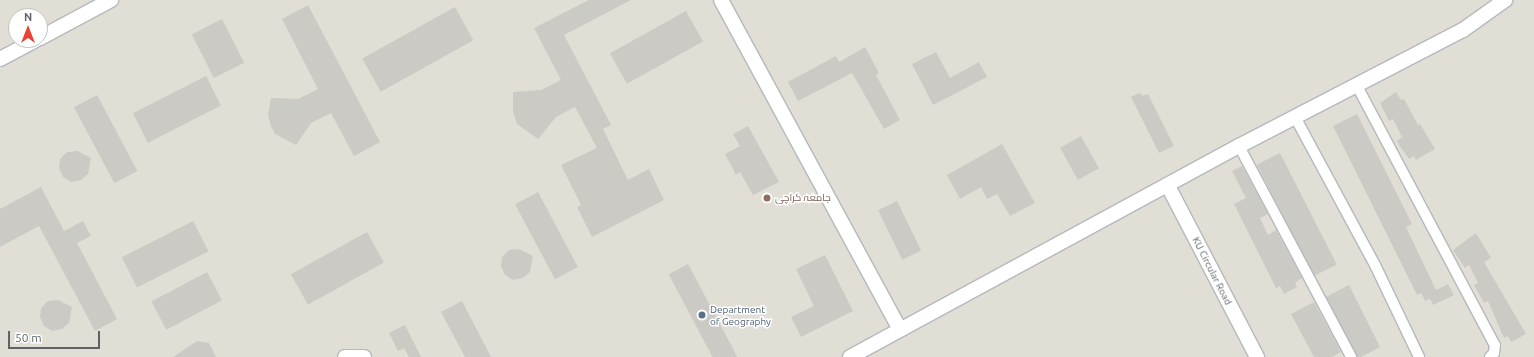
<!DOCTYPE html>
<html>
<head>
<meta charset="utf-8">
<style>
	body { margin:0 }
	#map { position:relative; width:1534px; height:357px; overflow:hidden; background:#f1efe8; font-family:Ubuntu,Cairo,sans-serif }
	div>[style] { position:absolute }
	.education>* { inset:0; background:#e1ded6 }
	.building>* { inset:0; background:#cccac5; transform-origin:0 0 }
	.roads { filter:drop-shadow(1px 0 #b5b8bc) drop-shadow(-1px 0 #b5b8bc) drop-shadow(0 1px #b5b8bc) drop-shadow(0 -1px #b5b8bc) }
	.street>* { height:10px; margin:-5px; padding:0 5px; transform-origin:5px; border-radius:5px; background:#fff }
	.secondary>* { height:14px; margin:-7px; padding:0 7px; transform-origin:7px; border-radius:7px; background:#fff }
	.dots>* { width:11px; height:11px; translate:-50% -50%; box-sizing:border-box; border:2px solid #fff; border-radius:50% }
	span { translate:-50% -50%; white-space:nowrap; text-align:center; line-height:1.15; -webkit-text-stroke:3px #fff; paint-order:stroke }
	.education-label { font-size:10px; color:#785e54 }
	.left { translate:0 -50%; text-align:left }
	.street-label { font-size:10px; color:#5f6368 }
	.service-label { font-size:10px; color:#4e5e75 }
	.north { position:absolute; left:8px; top:8px; width:40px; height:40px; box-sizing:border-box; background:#fff; border:1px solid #bfc1c3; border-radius:50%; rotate:0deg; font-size:11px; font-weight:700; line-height:16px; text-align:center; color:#5f6368 }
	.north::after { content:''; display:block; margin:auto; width:14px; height:18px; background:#ea4335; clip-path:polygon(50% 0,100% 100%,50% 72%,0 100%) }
	.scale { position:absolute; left:8px; top:331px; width:92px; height:18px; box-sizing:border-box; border:2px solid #5f6368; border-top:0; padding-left:5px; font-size:12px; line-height:14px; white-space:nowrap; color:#5f6368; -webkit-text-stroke:3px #fff; paint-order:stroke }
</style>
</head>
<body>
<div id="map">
	<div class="education">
		<div style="clip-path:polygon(evenodd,0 0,1534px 0,1534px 357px,0 357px,0 0,16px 16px,40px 16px,40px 40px,16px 40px,16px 16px)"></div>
	</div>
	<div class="building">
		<div style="clip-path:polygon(589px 0,631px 0,564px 35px,611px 125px,603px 129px,628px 180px,649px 169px,664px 200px,592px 237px,577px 207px,581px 205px,561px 165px,597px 148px,575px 107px,556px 117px,538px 139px,517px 124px,513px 112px,513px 92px,541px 90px,561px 80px,534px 28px)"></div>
		<div style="clip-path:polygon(308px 5px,380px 142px,354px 156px,331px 113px,311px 123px,296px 145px,275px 134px,271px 126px,268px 115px,271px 98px,298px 99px,318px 89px,282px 19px)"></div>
		<div style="left:455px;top:7px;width:38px;height:106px;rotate:61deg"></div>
		<div style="left:686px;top:11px;width:35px;height:87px;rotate:61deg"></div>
		<div style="left:222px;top:19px;width:49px;height:34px;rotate:63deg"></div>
		<div style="clip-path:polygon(865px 47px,879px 73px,876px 75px,900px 120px,884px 129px,852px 73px,798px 101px,788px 82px,836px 56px,839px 62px)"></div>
		<div style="clip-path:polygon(936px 52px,950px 78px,979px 62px,987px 77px,933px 105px,912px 64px)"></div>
		<div style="left:206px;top:76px;width:33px;height:82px;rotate:63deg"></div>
		<div style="clip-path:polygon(1396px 92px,1401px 100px,1404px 99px,1418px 125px,1420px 124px,1435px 149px,1416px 160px,1414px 156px,1409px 159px,1401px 148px,1397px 141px,1402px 137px,1393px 119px,1389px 121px,1380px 103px)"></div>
		<div style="clip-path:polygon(1140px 93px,1142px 96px,1148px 94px,1174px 146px,1159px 153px,1131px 97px)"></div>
		<div style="left:97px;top:95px;width:86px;height:26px;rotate:62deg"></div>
		<div style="clip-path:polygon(1357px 114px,1412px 224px,1406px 227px,1436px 290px,1448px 284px,1454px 295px,1433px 305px,1430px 299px,1425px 301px,1421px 293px,1417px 295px,1333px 126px)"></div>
		<div style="clip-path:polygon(748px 126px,779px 182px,753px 195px,740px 172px,736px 175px,725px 154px,740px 146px,733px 134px)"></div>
		<div style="left:1081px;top:136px;width:37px;height:24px;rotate:61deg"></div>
		<div style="clip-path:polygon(1002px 144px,1035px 203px,1010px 216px,997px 194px,987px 199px,981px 187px,960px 199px,947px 175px)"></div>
		<div style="clip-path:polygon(77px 151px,91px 158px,88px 174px,81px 180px,71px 182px,63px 177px,59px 168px,60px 159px,67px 152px)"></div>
		<div style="left:1280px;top:153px;width:125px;height:26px;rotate:63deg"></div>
		<div style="clip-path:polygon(1242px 166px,1268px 214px,1260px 218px,1268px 235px,1276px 230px,1302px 278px,1295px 283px,1297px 287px,1284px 294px,1280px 286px,1276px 288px,1234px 204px,1246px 198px,1232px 171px)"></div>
		<div style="clip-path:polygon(41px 187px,64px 231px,83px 221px,91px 236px,77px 243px,117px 319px,95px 331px,39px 226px,0 247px,0 209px)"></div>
		<div style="left:538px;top:192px;width:85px;height:26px;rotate:62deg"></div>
		<div style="left:897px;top:201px;width:55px;height:21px;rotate:64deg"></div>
		<div style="left:193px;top:221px;width:34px;height:80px;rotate:63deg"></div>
		<div style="left:367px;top:232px;width:35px;height:87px;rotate:61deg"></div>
		<div style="clip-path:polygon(1476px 233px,1491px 258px,1484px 262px,1526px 334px,1511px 342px,1508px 336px,1504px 338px,1488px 301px,1484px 303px,1474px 285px,1478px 283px,1469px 265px,1465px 268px,1453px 250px)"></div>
		<div style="clip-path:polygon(519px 249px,533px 256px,530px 272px,523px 278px,513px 280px,505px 275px,501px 266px,502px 257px,509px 250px)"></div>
		<div style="clip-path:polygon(825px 255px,853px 311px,801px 337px,791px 317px,814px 306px,796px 269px)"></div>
		<div style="left:688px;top:264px;width:105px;height:22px;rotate:62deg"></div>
		<div style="left:207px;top:272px;width:32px;height:63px;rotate:62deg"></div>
		<div style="clip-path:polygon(1349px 285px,1380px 347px,1361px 357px,1357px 357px,1326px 297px)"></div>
		<div style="clip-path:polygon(58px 300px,72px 307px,69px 323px,62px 329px,52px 331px,44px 326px,40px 317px,41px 308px,48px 301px)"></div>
		<div style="clip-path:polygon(462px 301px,491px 357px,465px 357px,441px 312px)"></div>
		<div style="clip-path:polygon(1314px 302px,1341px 352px,1332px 357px,1314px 357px,1291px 314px)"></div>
		<div style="clip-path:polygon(405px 325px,421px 357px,409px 357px,404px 348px,398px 351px,389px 333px)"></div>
		<div style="clip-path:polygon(197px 341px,209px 343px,216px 357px,173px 357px)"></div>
	</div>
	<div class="roads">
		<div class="street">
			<div style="left:1357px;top:86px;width:293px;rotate:62deg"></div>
			<div style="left:1495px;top:345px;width:8px;rotate:97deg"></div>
			<div style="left:1494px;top:353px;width:6px;rotate:135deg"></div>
			<div style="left:1295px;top:117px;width:168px;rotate:61.6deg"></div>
			<div style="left:1375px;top:265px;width:102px;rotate:64.4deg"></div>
			<div style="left:1239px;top:146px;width:239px;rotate:62deg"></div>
		</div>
		<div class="secondary">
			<div style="left:721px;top:0;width:375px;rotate:61.5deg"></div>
			<div style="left:40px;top:38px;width:81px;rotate:-28.2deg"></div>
			<div style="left:0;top:59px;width:41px;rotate:-27.8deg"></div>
			<div style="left:1168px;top:186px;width:193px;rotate:62.5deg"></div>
			<div style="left:345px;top:357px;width:19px"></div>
			<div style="left:850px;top:357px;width:443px;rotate:-28.5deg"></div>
			<div style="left:1239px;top:146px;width:252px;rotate:-27.4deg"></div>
			<div style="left:1463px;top:30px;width:52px;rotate:-35.5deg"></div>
		</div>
	</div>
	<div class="dots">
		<div style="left:767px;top:198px;background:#8d6e63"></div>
		<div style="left:702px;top:315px;background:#5c6f8a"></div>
	</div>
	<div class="education-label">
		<span class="left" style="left:775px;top:198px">جامعہ کراچی</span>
	</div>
	<div class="street-label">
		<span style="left:1212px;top:271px;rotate:63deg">KU Circular Road</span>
	</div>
	<div class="service-label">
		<span class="left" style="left:710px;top:315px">Department<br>of Geography</span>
	</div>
	<div class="north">N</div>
	<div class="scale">50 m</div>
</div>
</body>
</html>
